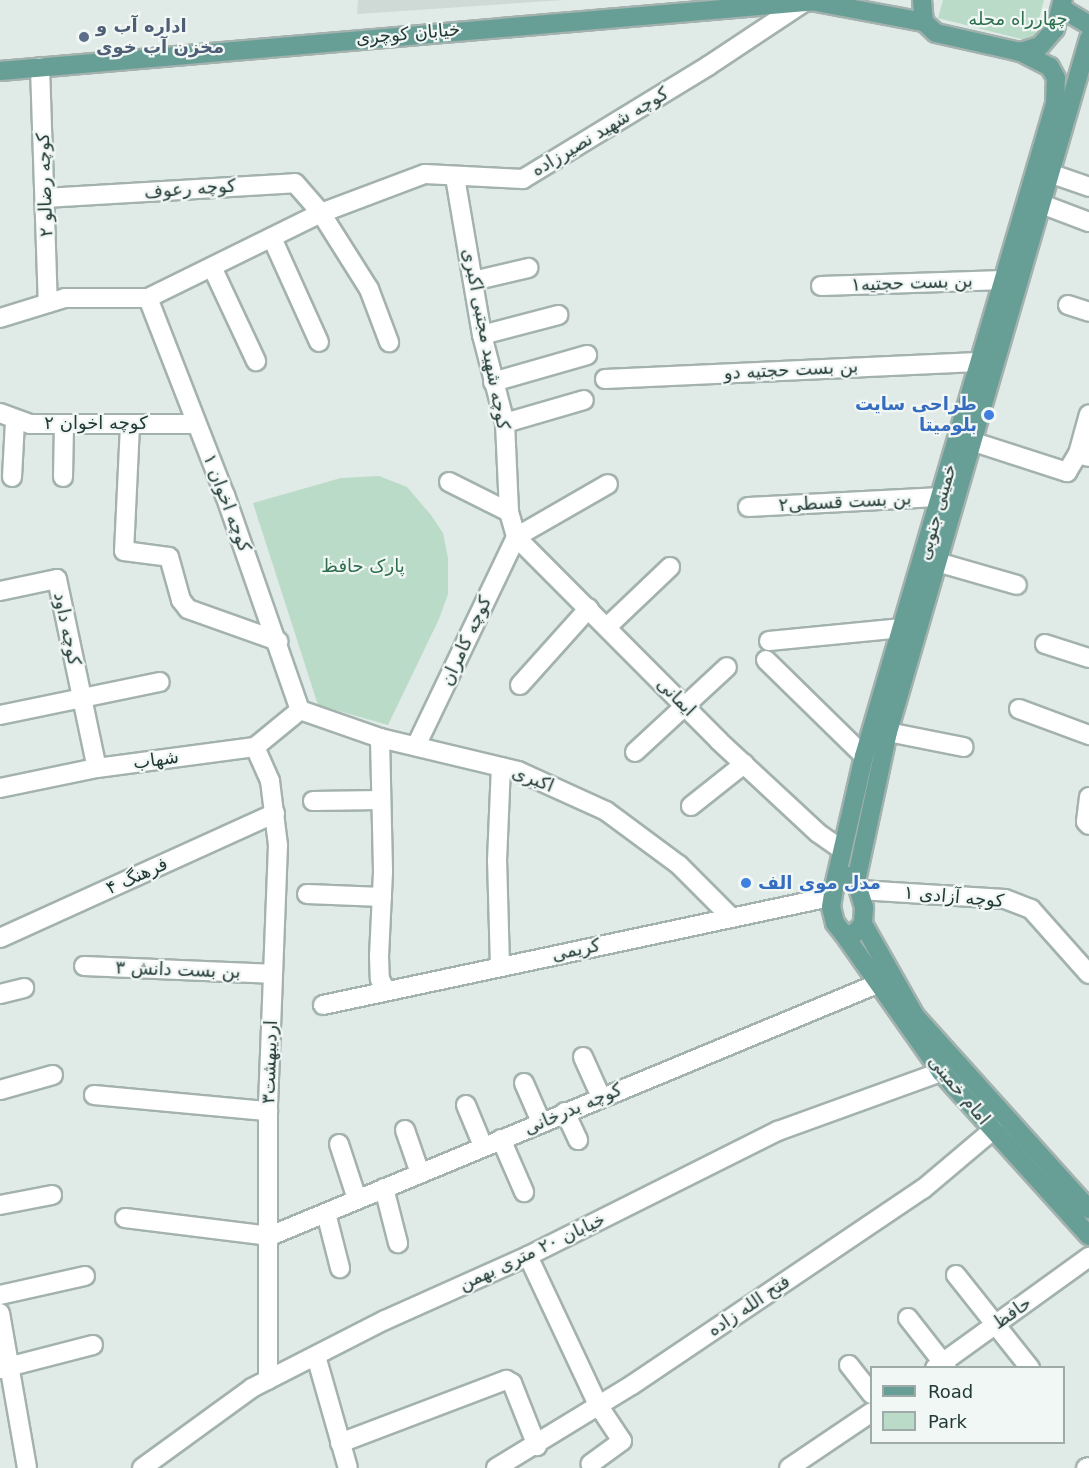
<!DOCTYPE html>
<html>
<head>
<meta charset="utf-8">
<style>
	body { margin:0 }
	#map { position:relative; width:1089px; height:1468px; overflow:hidden; background:#e0eae7; font-family:"DejaVu Sans","Noto Sans Arabic",sans-serif }
	div>[style] { position:absolute }
	.built>* { inset:0; background:#cfdad6 }
	.green>* { inset:0; background:#badbc7 }
	.roads { filter:drop-shadow(2px 0 #a3b2ae) drop-shadow(-2px 0 #a3b2ae) drop-shadow(0 2px #a3b2ae) drop-shadow(0 -2px #a3b2ae) }
	.minor>* { height:18px; margin:-9px; padding:0 9px; transform-origin:9px; border-radius:9px; background:#fff }
	.major>* { height:18px; margin:-9px; padding:0 9px; transform-origin:9px; border-radius:9px; background:#679e96 }
	.dots>* { width:16px; height:16px; translate:-50% -50%; box-sizing:border-box; border:3px solid #f1f7f5; border-radius:50% }
	span { translate:-50% -50%; white-space:nowrap; text-align:center; line-height:1.15; -webkit-text-stroke:4.5px #f1f7f5; paint-order:stroke }
	.park-label { font-size:18px; color:#2e6f4e }
	.service-label { font-size:18px; color:#4e5e75; font-weight:700 }
	.left { translate:0 -50%; text-align:left }
	.street-label { font-size:18px; color:#223a36 }
	.shop-label { font-size:18px; color:#366cbe; font-weight:700 }
	.right { translate:-100% -50%; text-align:right }
	.legend { position:absolute; left:870px; top:1366px; width:195px; height:78px; box-sizing:border-box; background:#f1f7f5; border:2px solid #9eaba9; margin:0; padding:8px 10px; list-style:none; font-size:18px; color:#223a36 }
	.legend li { display:flex; align-items:center; gap:12px; height:30px }
	.legend b { width:30px; border:2px solid #9eaba9 }
</style>
</head>
<body>
<div id="map">
	<div class="built">
		<div style="clip-path:polygon(358px 0,565px 0,357px 14px)"></div>
	</div>
	<div class="green">
		<div style="clip-path:polygon(943px 0,1044px 0,1033px 42px,938px 18px)"></div>
		<div style="clip-path:polygon(379px 476px,407px 487px,431px 515px,443px 533px,448px 558px,448px 594px,439px 619px,388px 725px,318px 705px,253px 503px,341px 478px)"></div>
	</div>
	<div class="roads">
		<div class="minor">
			<div style="left:40px;top:67px;width:236px;rotate:88.1deg"></div>
			<div style="left:1052px;top:174px;width:39px;rotate:19deg"></div>
			<div style="left:455px;top:177px;width:160px;rotate:80.3deg"></div>
			<div style="left:482px;top:335px;width:91px;rotate:75.4deg"></div>
			<div style="left:505px;top:423px;width:89px;rotate:87.4deg"></div>
			<div style="left:509px;top:512px;width:26px;rotate:74deg"></div>
			<div style="left:516px;top:537px;width:288px;rotate:45.1deg"></div>
			<div style="left:719px;top:741px;width:135px;rotate:42.9deg"></div>
			<div style="left:818px;top:833px;width:29px;rotate:35deg"></div>
			<div style="left:45px;top:198px;width:250px;rotate:-3.4deg"></div>
			<div style="left:295px;top:183px;width:40px;rotate:49deg"></div>
			<div style="left:321px;top:213px;width:90px;rotate:57.7deg"></div>
			<div style="left:369px;top:289px;width:57px;rotate:69.3deg"></div>
			<div style="left:1044px;top:205px;width:48px;rotate:20.7deg"></div>
			<div style="left:272px;top:238px;width:114px;rotate:65.7deg"></div>
			<div style="left:212px;top:267px;width:104px;rotate:64.9deg"></div>
			<div style="left:473px;top:281px;width:57px;rotate:-13.3deg"></div>
			<div style="left:821px;top:286px;width:183px;rotate:-1.9deg"></div>
			<div style="left:148px;top:298px;width:212px;rotate:68.7deg"></div>
			<div style="left:225px;top:495px;width:228px;rotate:70.8deg"></div>
			<div style="left:1068px;top:305px;width:22px;rotate:18deg"></div>
			<div style="left:0;top:318px;width:68px;rotate:-17.1deg"></div>
			<div style="left:65px;top:298px;width:83px"></div>
			<div style="left:148px;top:298px;width:193px;rotate:-26.2deg"></div>
			<div style="left:321px;top:213px;width:111px;rotate:-20.6deg"></div>
			<div style="left:425px;top:174px;width:98px;rotate:2.9deg"></div>
			<div style="left:523px;top:179px;width:217px;rotate:-31.4deg"></div>
			<div style="left:708px;top:66px;width:114px;rotate:-33.6deg"></div>
			<div style="left:482px;top:335px;width:79px;rotate:-14.7deg"></div>
			<div style="left:605px;top:379px;width:373px;rotate:-2.6deg"></div>
			<div style="left:493px;top:382px;width:98px;rotate:-16deg"></div>
			<div style="left:0;top:413px;width:32px;rotate:20deg"></div>
			<div style="left:30px;top:424px;width:165px"></div>
			<div style="left:505px;top:423px;width:82px;rotate:-16.2deg"></div>
			<div style="left:130px;top:425px;width:126px;rotate:92.7deg"></div>
			<div style="left:124px;top:551px;width:45px;rotate:7.6deg"></div>
			<div style="left:169px;top:557px;width:45px;rotate:74.4deg"></div>
			<div style="left:181px;top:600px;width:11px;rotate:52deg"></div>
			<div style="left:188px;top:609px;width:96px;rotate:19.6deg"></div>
			<div style="left:974px;top:442px;width:98px;rotate:17.9deg"></div>
			<div style="left:1067px;top:472px;width:21px;rotate:-59deg"></div>
			<div style="left:1078px;top:454px;width:11px;rotate:15deg"></div>
			<div style="left:1078px;top:454px;width:41px;rotate:-74.6deg"></div>
			<div style="left:12px;top:477px;width:56px;rotate:-86.9deg"></div>
			<div style="left:63px;top:477px;width:52px;rotate:-88.9deg"></div>
			<div style="left:449px;top:482px;width:67px;rotate:26.6deg"></div>
			<div style="left:748px;top:507px;width:194px;rotate:-3deg"></div>
			<div style="left:516px;top:537px;width:106px;rotate:-29.9deg"></div>
			<div style="left:937px;top:562px;width:83px;rotate:16deg"></div>
			<div style="left:0;top:591px;width:58px;rotate:-11.9deg"></div>
			<div style="left:57px;top:579px;width:193px;rotate:78.1deg"></div>
			<div style="left:607px;top:627px;width:87px;rotate:-43.6deg"></div>
			<div style="left:769px;top:641px;width:134px;rotate:-5.6deg"></div>
			<div style="left:1045px;top:644px;width:46px;rotate:17.7deg"></div>
			<div style="left:766px;top:660px;width:137px;rotate:44.4deg"></div>
			<div style="left:520px;top:685px;width:103px;rotate:-48.1deg"></div>
			<div style="left:1019px;top:709px;width:75px;rotate:20.4deg"></div>
			<div style="left:300px;top:710px;width:85px;rotate:19.3deg"></div>
			<div style="left:380px;top:738px;width:142px;rotate:13.4deg"></div>
			<div style="left:518px;top:771px;width:97px;rotate:24.4deg"></div>
			<div style="left:606px;top:811px;width:91px;rotate:36.5deg"></div>
			<div style="left:679px;top:865px;width:72px;rotate:45deg"></div>
			<div style="left:0;top:715px;width:163px;rotate:-11.7deg"></div>
			<div style="left:888px;top:732px;width:77px;rotate:11.2deg"></div>
			<div style="left:380px;top:738px;width:134px;rotate:88.7deg"></div>
			<div style="left:383px;top:872px;width:84px;rotate:92.7deg"></div>
			<div style="left:379px;top:956px;width:23px;rotate:88deg"></div>
			<div style="left:380px;top:979px;width:13px;rotate:63deg"></div>
			<div style="left:416px;top:746px;width:232px;rotate:-64.4deg"></div>
			<div style="left:255px;top:747px;width:37px;rotate:66deg"></div>
			<div style="left:270px;top:781px;width:64px;rotate:82.9deg"></div>
			<div style="left:278px;top:845px;width:266px;rotate:92.2deg"></div>
			<div style="left:268px;top:1111px;width:269px;rotate:90deg"></div>
			<div style="left:635px;top:752px;width:125px;rotate:-42.7deg"></div>
			<div style="left:0;top:788px;width:99px;rotate:-11.7deg"></div>
			<div style="left:97px;top:768px;width:159px;rotate:-7.6deg"></div>
			<div style="left:255px;top:747px;width:58px;rotate:-39.4deg"></div>
			<div style="left:1089px;top:797px;width:25px;rotate:97deg"></div>
			<div style="left:1086px;top:822px;width:4px;rotate:45deg"></div>
			<div style="left:313px;top:801px;width:68px;rotate:-0.8deg"></div>
			<div style="left:691px;top:806px;width:68px;rotate:-38.4deg"></div>
			<div style="left:860px;top:890px;width:145px;rotate:3.6deg"></div>
			<div style="left:1005px;top:899px;width:28px;rotate:21deg"></div>
			<div style="left:1031px;top:909px;width:87px;rotate:48.3deg"></div>
			<div style="left:307px;top:894px;width:75px;rotate:2.3deg"></div>
			<div style="left:0;top:938px;width:302px;rotate:-24.4deg"></div>
			<div style="left:84px;top:966px;width:187px;rotate:2.4deg"></div>
			<div style="left:500px;top:966px;width:105px;rotate:-91.6deg"></div>
			<div style="left:497px;top:861px;width:94px;rotate:-87.6deg"></div>
			<div style="left:0;top:994px;width:25px;rotate:-14deg"></div>
			<div style="left:323px;top:1005px;width:518px;rotate:-12.03deg"></div>
			<div style="left:583px;top:1057px;width:44px;rotate:65.8deg"></div>
			<div style="left:524px;top:1083px;width:43px;rotate:66.4deg"></div>
			<div style="left:0;top:1090px;width:55px;rotate:-15.8deg"></div>
			<div style="left:94px;top:1095px;width:175px;rotate:5.3deg"></div>
			<div style="left:466px;top:1105px;width:44px;rotate:67.5deg"></div>
			<div style="left:565px;top:1112px;width:31px;rotate:65deg"></div>
			<div style="left:405px;top:1130px;width:46px;rotate:70.8deg"></div>
			<div style="left:501px;top:1139px;width:58px;rotate:66.5deg"></div>
			<div style="left:339px;top:1144px;width:58px;rotate:71.9deg"></div>
			<div style="left:384px;top:1188px;width:57px;rotate:75.7deg"></div>
			<div style="left:0;top:1205px;width:53px;rotate:-10.9deg"></div>
			<div style="left:326px;top:1213px;width:57px;rotate:75.7deg"></div>
			<div style="left:125px;top:1218px;width:146px;rotate:7.1deg"></div>
			<div style="left:270px;top:1236px;width:657px;rotate:-22.55deg"></div>
			<div style="left:528px;top:1256px;width:165px;rotate:64.8deg"></div>
			<div style="left:598px;top:1405px;width:43px;rotate:56.3deg"></div>
			<div style="left:622px;top:1441px;width:39px;rotate:144deg"></div>
			<div style="left:956px;top:1275px;width:119px;rotate:51.5deg"></div>
			<div style="left:0;top:1295px;width:87px;rotate:-12.6deg"></div>
			<div style="left:0;top:1313px;width:157px;rotate:80.1deg"></div>
			<div style="left:908px;top:1318px;width:63px;rotate:52deg"></div>
			<div style="left:316px;top:1356px;width:116px;rotate:74.1deg"></div>
			<div style="left:849px;top:1365px;width:37px;rotate:52deg"></div>
			<div style="left:935px;top:1368px;width:190px;rotate:-35.8deg"></div>
			<div style="left:0;top:1369px;width:96px;rotate:-14.5deg"></div>
			<div style="left:340px;top:1443px;width:178px;rotate:-20.8deg"></div>
			<div style="left:506px;top:1380px;width:7px;rotate:27deg"></div>
			<div style="left:512px;top:1383px;width:68px;rotate:68.4deg"></div>
			<div style="left:142px;top:1468px;width:136px;rotate:-36deg"></div>
			<div style="left:252px;top:1388px;width:149px;rotate:-27.1deg"></div>
			<div style="left:385px;top:1320px;width:157px;rotate:-24.1deg"></div>
			<div style="left:528px;top:1256px;width:280px;rotate:-26.6deg"></div>
			<div style="left:778px;top:1131px;width:173px;rotate:-19.9deg"></div>
			<div style="left:496px;top:1468px;width:159px;rotate:-31.4deg"></div>
			<div style="left:632px;top:1385px;width:351px;rotate:-34deg"></div>
			<div style="left:923px;top:1189px;width:92px;rotate:-40.1deg"></div>
			<div style="left:789px;top:1468px;width:100px;rotate:-34deg"></div>
			<div style="left:1086px;top:1468px;width:3px;rotate:-18deg"></div>
		</div>
		<div class="major">
			<div style="left:922px;top:0;width:22px;rotate:85deg"></div>
			<div style="left:924px;top:22px;width:16px;rotate:43deg"></div>
			<div style="left:936px;top:33px;width:86px;rotate:12.7deg"></div>
			<div style="left:1020px;top:52px;width:21px;rotate:-17deg"></div>
			<div style="left:1040px;top:46px;width:23px;rotate:-49deg"></div>
			<div style="left:1055px;top:29px;width:30px;rotate:-75deg"></div>
			<div style="left:816px;top:2px;width:110px;rotate:10.5deg"></div>
			<div style="left:1061px;top:8px;width:33px;rotate:31deg"></div>
			<div style="left:0;top:71px;width:832px;rotate:-4.9deg"></div>
			<div style="left:844px;top:875px;width:13px;rotate:27deg"></div>
			<div style="left:856px;top:881px;width:28px;rotate:73deg"></div>
			<div style="left:864px;top:908px;width:16px;rotate:94deg"></div>
			<div style="left:863px;top:924px;width:15px;rotate:132deg"></div>
			<div style="left:853px;top:935px;width:10px;rotate:-169deg"></div>
			<div style="left:843px;top:933px;width:13px;rotate:-129deg"></div>
			<div style="left:835px;top:923px;width:16px;rotate:-104deg"></div>
			<div style="left:831px;top:907px;width:20px;rotate:-81deg"></div>
			<div style="left:834px;top:887px;width:16px;rotate:-50deg"></div>
			<div style="left:856px;top:881px;width:152px;rotate:-77.9deg"></div>
			<div style="left:888px;top:732px;width:722px;rotate:-73.83deg"></div>
			<div style="left:834px;top:887px;width:134px;rotate:-77.1deg"></div>
			<div style="left:864px;top:756px;width:679px;rotate:-73.67deg"></div>
			<div style="left:1055px;top:104px;width:26px;rotate:-88deg"></div>
			<div style="left:1056px;top:78px;width:13px;rotate:-119deg"></div>
			<div style="left:1050px;top:67px;width:34px;rotate:-153deg"></div>
			<div style="left:863px;top:924px;width:106px;rotate:60.5deg"></div>
			<div style="left:915px;top:1016px;width:260px;rotate:48deg"></div>
			<div style="left:843px;top:933px;width:170px;rotate:54.8deg"></div>
			<div style="left:941px;top:1072px;width:221px;rotate:47.9deg"></div>
		</div>
	</div>
	<div class="dots">
		<div style="left:84px;top:37px;background:#5c6f8a"></div>
		<div style="left:989px;top:415px;background:#3f7fe0"></div>
		<div style="left:746px;top:883px;background:#3f7fe0"></div>
	</div>
	<div class="park-label">
		<span style="left:1018px;top:19px">چهارراه محله</span>
		<span style="left:363px;top:566px">پارک حافظ</span>
	</div>
	<div class="service-label">
		<span class="left" style="left:96px;top:37px">اداره آب و<br>مخزن آب خوی</span>
	</div>
	<div class="street-label">
		<span style="left:408px;top:34px;rotate:-5deg">خیابان کوچری</span>
		<span style="left:600px;top:132px;rotate:-31deg">کوچه شهید نصیرزاده</span>
		<span style="left:45px;top:185px;rotate:-92deg">کوچه رضالو ۲</span>
		<span style="left:190px;top:189px;rotate:-4deg">کوچه رعوف</span>
		<span style="left:912px;top:283px;rotate:-2deg">بن بست حجتیه۱</span>
		<span style="left:486px;top:339px;rotate:79deg">کوچه شهید مجتبی اکبری</span>
		<span style="left:791px;top:370px;rotate:-3deg">بن بست حجتیه دو</span>
		<span style="left:96px;top:423px">کوچه اخوان ۲</span>
		<span style="left:845px;top:502px;rotate:-3deg">بن بست قسطی۲</span>
		<span style="left:227px;top:503px;rotate:69deg">کوچه اخوان ۱</span>
		<span style="left:937px;top:512px;rotate:-74deg">خمینی جنوبی</span>
		<span style="left:67px;top:629px;rotate:78deg">کوچه داود</span>
		<span style="left:466px;top:641px;rotate:-65deg">کوچه کامران</span>
		<span style="left:676px;top:697px;rotate:45deg">ایمانی</span>
		<span style="left:156px;top:760px;rotate:-8deg">شهاب</span>
		<span style="left:533px;top:779px;rotate:22deg">اکبری</span>
		<span style="left:137px;top:876px;rotate:-24deg">فرهنگ ۴</span>
		<span style="left:954px;top:897px;rotate:5deg">کوچه آزادی ۱</span>
		<span style="left:576px;top:950px;rotate:-12deg">کریمی</span>
		<span style="left:178px;top:970px;rotate:2deg">بن بست دانش ۳</span>
		<span style="left:270px;top:1062px;rotate:-88deg">اردیبهشت۳</span>
		<span style="left:959px;top:1090px;rotate:50deg">امام خمینی</span>
		<span style="left:573px;top:1109px;rotate:-23deg">کوچه بدرخانی</span>
		<span style="left:532px;top:1252px;rotate:-25deg">خیابان ۲۰ متری بهمن</span>
		<span style="left:749px;top:1306px;rotate:-34deg">فتح الله زاده</span>
		<span style="left:1012px;top:1313px;rotate:-35deg">حافظ</span>
	</div>
	<div class="shop-label">
		<span class="right" style="left:977px;top:415px">طراحی سایت<br>بلومیتا</span>
		<span class="left" style="left:758px;top:883px">مدل موی الف</span>
	</div>
	<ul class="legend">
	<li><b style="height:8px;background:#679e96"></b>Road</li>
	<li><b style="height:16px;background:#badbc7"></b>Park</li>
	</ul>
</div>
</body>
</html>
